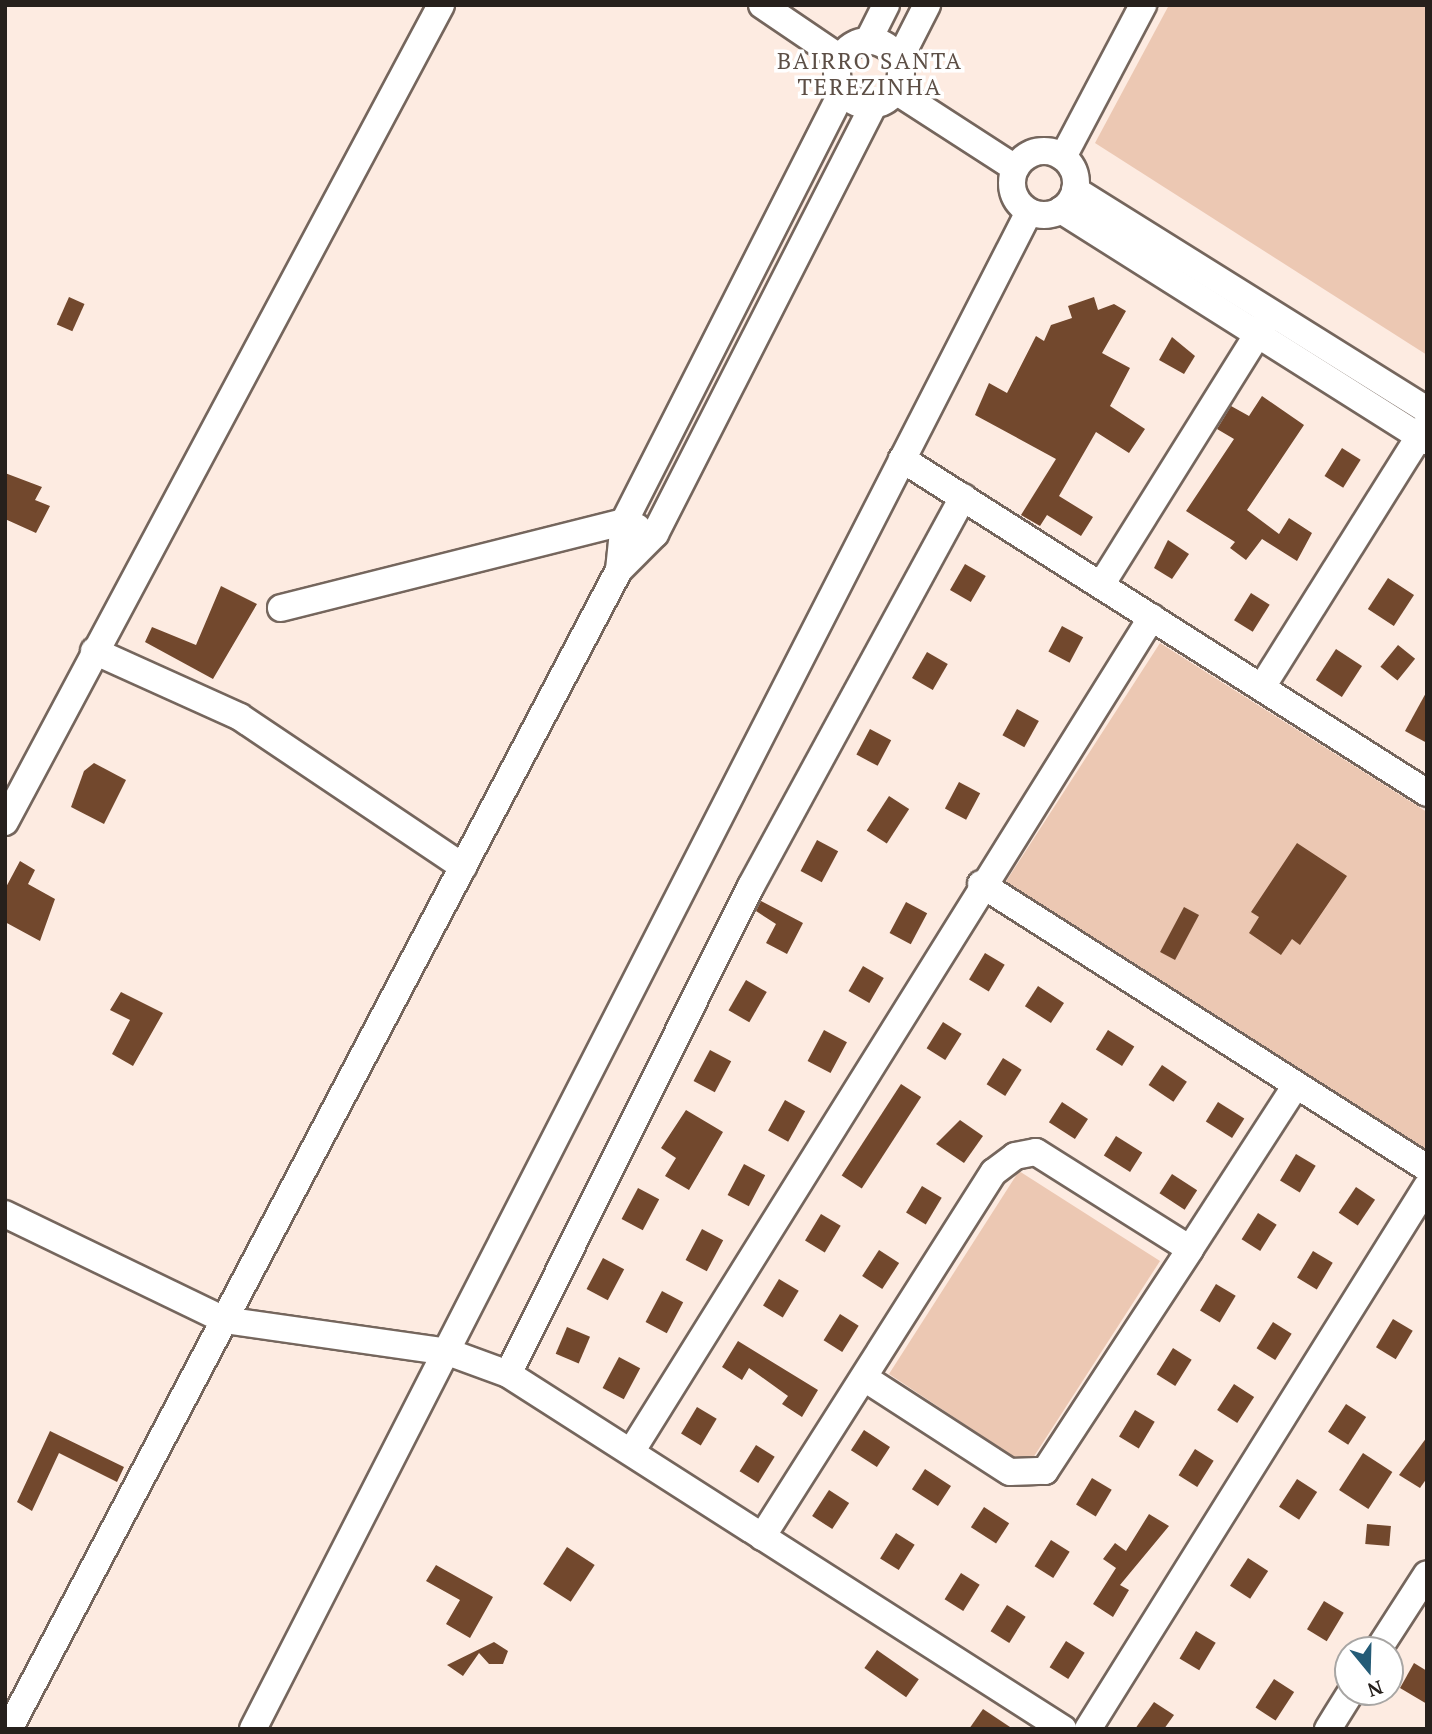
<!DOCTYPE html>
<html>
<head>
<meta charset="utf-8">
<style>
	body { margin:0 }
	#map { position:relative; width:1432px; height:1734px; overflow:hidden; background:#fdebe1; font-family:"PT Serif",serif }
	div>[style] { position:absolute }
	.green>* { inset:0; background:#ecc8b3 }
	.building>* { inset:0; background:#72482d; transform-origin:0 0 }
	.roads { filter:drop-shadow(2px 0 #75665d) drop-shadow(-2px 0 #75665d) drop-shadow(0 2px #75665d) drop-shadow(0 -2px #75665d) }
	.minor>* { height:26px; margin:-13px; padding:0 13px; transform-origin:13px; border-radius:13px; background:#fff }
	.minor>.ring { margin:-13px; padding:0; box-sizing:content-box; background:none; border:26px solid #fff; border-radius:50% }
	span { translate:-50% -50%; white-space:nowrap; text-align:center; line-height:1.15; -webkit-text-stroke:7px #fff; paint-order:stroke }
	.neighbourhood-label { font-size:23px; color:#5d4f46; letter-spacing:2px }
	.frame { position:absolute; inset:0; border:7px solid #26201c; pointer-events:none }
	.north { position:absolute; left:1334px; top:1636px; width:70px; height:70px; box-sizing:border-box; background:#fff; border:2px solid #a8a6a4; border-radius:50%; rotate:161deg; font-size:19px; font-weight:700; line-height:28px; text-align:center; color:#26201c }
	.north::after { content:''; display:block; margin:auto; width:24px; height:32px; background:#255c77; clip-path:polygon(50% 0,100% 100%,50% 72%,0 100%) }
</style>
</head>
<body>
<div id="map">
	<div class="green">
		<div style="clip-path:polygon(1169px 5px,1427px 5px,1427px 355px,1095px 143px)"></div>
		<div style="clip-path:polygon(1160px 643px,1427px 812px,1426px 1150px,1005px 883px)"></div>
		<div style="clip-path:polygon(1019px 1171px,1160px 1261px,1031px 1461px,1020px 1461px,889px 1374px)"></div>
	</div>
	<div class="building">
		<div style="left:69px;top:297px;width:17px;height:30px;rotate:24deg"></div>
		<div style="clip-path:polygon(1094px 297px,1098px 310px,1114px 304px,1126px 311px,1102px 353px,1130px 368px,1110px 406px,1145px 429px,1129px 453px,1096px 432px,1059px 496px,1093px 517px,1081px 536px,1047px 515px,1040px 526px,1021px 515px,1056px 459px,975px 415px,989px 383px,1007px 393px,1036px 336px,1044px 341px,1051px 325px,1072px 318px,1068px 306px)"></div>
		<div style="clip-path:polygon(1172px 337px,1195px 356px,1184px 374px,1159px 360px)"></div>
		<div style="clip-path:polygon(1262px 396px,1304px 425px,1247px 510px,1279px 534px,1289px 518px,1312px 533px,1297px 561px,1262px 539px,1246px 560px,1230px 548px,1235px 542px,1186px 511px,1234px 439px,1217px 429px,1231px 406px,1249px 416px)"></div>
		<div style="left:1342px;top:448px;width:22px;height:33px;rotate:32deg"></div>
		<div style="clip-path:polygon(5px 473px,42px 487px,35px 500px,50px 506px,36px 533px,5px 519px)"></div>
		<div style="clip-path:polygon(1168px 540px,1189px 554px,1172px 579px,1154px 568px)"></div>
		<div style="left:965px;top:564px;width:24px;height:30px;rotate:30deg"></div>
		<div style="left:1388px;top:578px;width:31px;height:37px;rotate:33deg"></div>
		<div style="clip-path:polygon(221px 586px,257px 604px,213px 679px,145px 642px,152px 627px,196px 645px)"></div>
		<div style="left:1251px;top:593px;width:22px;height:32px;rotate:32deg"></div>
		<div style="left:1062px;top:626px;width:24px;height:29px;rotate:28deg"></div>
		<div style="left:1398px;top:645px;width:22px;height:28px;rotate:39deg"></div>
		<div style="left:1336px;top:649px;width:31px;height:37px;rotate:33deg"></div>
		<div style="left:927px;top:652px;width:24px;height:30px;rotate:30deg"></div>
		<div style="clip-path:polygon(1427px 691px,1427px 743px,1405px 731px)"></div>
		<div style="left:1017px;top:709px;width:25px;height:30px;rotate:29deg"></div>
		<div style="left:870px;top:729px;width:24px;height:29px;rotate:28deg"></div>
		<div style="clip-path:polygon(94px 763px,126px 780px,104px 824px,71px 807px,84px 771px)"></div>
		<div style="left:959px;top:782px;width:24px;height:30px;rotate:28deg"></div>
		<div style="left:889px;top:796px;width:24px;height:41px;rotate:33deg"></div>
		<div style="left:817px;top:840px;width:24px;height:35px;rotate:28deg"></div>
		<div style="clip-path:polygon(1297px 843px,1347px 876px,1300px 945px,1292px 939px,1281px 955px,1249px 933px,1259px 917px,1251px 912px)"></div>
		<div style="clip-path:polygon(20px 861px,35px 870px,28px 884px,55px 899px,40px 941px,5px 922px,5px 889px)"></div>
		<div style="clip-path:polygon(761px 901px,803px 923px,787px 954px,766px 943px,776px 924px,756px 911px)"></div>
		<div style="left:906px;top:902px;width:24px;height:35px;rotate:28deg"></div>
		<div style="left:1184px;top:907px;width:17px;height:51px;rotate:28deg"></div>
		<div style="left:985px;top:953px;width:23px;height:31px;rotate:31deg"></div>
		<div style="left:863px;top:966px;width:24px;height:29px;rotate:30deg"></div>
		<div style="left:746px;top:980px;width:24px;height:35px;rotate:30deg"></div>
		<div style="left:1038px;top:986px;width:31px;height:24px;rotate:33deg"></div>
		<div style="clip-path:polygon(121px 992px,163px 1013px,133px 1066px,112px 1054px,130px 1020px,110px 1010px)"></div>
		<div style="left:943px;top:1022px;width:22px;height:31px;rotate:32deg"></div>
		<div style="left:824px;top:1030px;width:26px;height:35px;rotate:28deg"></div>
		<div style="left:1108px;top:1030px;width:31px;height:23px;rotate:32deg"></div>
		<div style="left:710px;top:1050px;width:24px;height:35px;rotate:28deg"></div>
		<div style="left:1003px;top:1058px;width:22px;height:31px;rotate:32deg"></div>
		<div style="left:1162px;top:1065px;width:30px;height:24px;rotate:34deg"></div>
		<div style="left:901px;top:1084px;width:24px;height:109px;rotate:33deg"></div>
		<div style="left:785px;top:1100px;width:23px;height:35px;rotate:29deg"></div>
		<div style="left:1062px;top:1102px;width:31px;height:24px;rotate:33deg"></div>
		<div style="left:1218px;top:1102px;width:31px;height:23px;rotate:32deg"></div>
		<div style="clip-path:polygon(686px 1110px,723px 1132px,689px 1190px,665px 1176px,676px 1158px,661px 1148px)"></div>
		<div style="clip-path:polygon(960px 1120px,983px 1136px,964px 1163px,936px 1144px)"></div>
		<div style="left:1116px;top:1136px;width:31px;height:23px;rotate:32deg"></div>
		<div style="left:1296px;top:1154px;width:23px;height:31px;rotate:31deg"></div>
		<div style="left:744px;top:1164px;width:24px;height:35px;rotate:28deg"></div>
		<div style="left:1172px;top:1174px;width:30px;height:23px;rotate:33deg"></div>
		<div style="left:922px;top:1186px;width:23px;height:31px;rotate:31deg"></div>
		<div style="left:1356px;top:1187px;width:23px;height:31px;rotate:34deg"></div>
		<div style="left:638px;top:1188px;width:24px;height:35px;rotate:28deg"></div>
		<div style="left:1258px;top:1213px;width:22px;height:31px;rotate:32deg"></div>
		<div style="left:821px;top:1214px;width:23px;height:31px;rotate:31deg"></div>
		<div style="left:702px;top:1229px;width:24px;height:35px;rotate:28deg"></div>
		<div style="left:879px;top:1250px;width:24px;height:31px;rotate:33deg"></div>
		<div style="left:1313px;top:1251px;width:23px;height:31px;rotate:31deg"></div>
		<div style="left:603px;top:1258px;width:24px;height:35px;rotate:28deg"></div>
		<div style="left:779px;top:1279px;width:23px;height:31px;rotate:31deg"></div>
		<div style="left:1216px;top:1284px;width:23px;height:31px;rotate:31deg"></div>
		<div style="left:662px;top:1291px;width:24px;height:35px;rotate:28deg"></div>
		<div style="left:840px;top:1314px;width:22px;height:31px;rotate:32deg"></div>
		<div style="left:1393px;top:1319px;width:23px;height:33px;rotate:31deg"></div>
		<div style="left:1273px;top:1322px;width:22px;height:31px;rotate:32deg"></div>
		<div style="left:567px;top:1327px;width:25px;height:29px;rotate:23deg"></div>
		<div style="clip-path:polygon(738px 1341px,818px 1390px,802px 1417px,782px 1404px,788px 1396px,749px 1368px,742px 1380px,722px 1367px)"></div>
		<div style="left:1173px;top:1348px;width:22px;height:31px;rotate:32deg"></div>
		<div style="left:619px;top:1357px;width:24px;height:35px;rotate:28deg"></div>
		<div style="left:1234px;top:1384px;width:24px;height:31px;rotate:33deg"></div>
		<div style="left:1346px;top:1404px;width:24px;height:33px;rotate:33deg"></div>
		<div style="left:697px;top:1407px;width:23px;height:31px;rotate:31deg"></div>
		<div style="left:1135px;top:1410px;width:23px;height:31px;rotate:31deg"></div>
		<div style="left:864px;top:1430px;width:31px;height:24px;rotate:33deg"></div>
		<div style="clip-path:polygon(50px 1431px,124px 1467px,117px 1482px,59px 1453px,32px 1511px,17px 1502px)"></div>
		<div style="clip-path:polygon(1427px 1437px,1427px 1478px,1420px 1488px,1399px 1475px)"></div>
		<div style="left:756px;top:1445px;width:22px;height:31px;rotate:32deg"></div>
		<div style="left:1195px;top:1449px;width:22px;height:31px;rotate:32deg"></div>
		<div style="left:1363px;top:1453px;width:35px;height:44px;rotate:33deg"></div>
		<div style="left:925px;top:1469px;width:31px;height:24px;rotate:33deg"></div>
		<div style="left:1092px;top:1478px;width:23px;height:31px;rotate:31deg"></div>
		<div style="left:1297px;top:1479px;width:24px;height:33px;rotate:33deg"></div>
		<div style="left:829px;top:1490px;width:24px;height:31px;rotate:33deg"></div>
		<div style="left:984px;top:1507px;width:30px;height:24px;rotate:33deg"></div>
		<div style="clip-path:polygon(1149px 1514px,1169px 1526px,1120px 1585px,1129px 1590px,1113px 1617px,1093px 1604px,1116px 1568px,1103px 1559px,1115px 1543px,1126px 1551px)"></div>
		<div style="left:1367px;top:1524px;width:24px;height:20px;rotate:5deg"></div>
		<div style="left:896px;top:1533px;width:22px;height:30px;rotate:32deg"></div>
		<div style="left:1051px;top:1540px;width:22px;height:31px;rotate:32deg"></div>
		<div style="left:567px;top:1547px;width:33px;height:44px;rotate:33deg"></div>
		<div style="left:1248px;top:1558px;width:24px;height:33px;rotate:33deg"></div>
		<div style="clip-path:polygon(436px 1565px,493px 1597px,470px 1638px,446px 1624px,460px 1600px,426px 1581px)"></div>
		<div style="left:961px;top:1573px;width:22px;height:31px;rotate:32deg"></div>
		<div style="left:1324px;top:1601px;width:23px;height:33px;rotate:31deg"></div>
		<div style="left:1007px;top:1605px;width:22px;height:31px;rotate:32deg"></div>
		<div style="left:1196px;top:1631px;width:23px;height:32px;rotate:31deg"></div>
		<div style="left:1066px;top:1641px;width:22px;height:31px;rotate:32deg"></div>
		<div style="clip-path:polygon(494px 1642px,508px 1651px,503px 1664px,489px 1664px,479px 1653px,463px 1676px,447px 1665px)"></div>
		<div style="left:877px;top:1650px;width:51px;height:22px;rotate:35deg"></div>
		<div style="clip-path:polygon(1414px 1663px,1427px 1671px,1427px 1704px,1400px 1688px)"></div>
		<div style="left:1274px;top:1679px;width:24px;height:34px;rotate:33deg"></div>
		<div style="clip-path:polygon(1154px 1702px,1174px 1715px,1164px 1729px,1135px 1729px)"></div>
		<div style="clip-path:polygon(983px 1709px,1013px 1729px,969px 1729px)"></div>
	</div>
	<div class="roads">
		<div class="minor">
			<div style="left:762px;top:5px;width:94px;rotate:34.2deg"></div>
			<div class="ring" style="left:837px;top:41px;width:38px;height:38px"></div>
			<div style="left:868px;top:41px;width:40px;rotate:-63.4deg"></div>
			<div style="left:899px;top:60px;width:62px;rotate:-63deg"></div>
			<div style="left:896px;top:91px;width:142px;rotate:32.9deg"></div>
			<div class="ring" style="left:1012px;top:151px;width:38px;height:38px"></div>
			<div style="left:1063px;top:157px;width:172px;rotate:-62.2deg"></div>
			<div style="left:1075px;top:190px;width:415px;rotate:32deg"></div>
			<div style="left:1061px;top:210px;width:433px;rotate:32.3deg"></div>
			<div style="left:902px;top:459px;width:622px;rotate:32.46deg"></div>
			<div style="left:619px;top:570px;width:48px;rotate:-84.1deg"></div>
			<div style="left:624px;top:522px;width:482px;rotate:-63.1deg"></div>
			<div style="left:1101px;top:585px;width:314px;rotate:-58deg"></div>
			<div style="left:281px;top:608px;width:354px;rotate:-14.1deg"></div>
			<div style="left:624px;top:522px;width:14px;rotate:21deg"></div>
			<div style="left:94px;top:651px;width:160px;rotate:24.3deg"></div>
			<div style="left:240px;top:717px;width:269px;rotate:33.9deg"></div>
			<div style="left:1262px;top:687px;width:310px;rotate:-57.9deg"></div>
			<div style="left:5px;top:822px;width:926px;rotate:-61.91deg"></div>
			<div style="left:981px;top:884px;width:529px;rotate:32.49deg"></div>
			<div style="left:5px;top:1214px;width:243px;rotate:25.8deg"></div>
			<div style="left:224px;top:1320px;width:226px;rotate:8.1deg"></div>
			<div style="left:448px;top:1352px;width:64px;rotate:20.1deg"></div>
			<div style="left:508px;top:1374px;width:659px;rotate:32.6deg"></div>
			<div style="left:508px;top:1374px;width:545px;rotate:-63.53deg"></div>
			<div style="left:751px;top:886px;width:443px;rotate:-61.4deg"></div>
			<div style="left:866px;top:1379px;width:171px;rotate:32.9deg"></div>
			<div style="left:1010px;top:1472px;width:35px;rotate:-2deg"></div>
			<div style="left:1045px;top:1471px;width:265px;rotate:-56.8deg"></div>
			<div style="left:631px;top:1452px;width:984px;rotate:-58.04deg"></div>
			<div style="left:762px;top:1537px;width:432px;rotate:-57.6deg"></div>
			<div style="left:994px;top:1172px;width:26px;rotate:-37deg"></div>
			<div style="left:1015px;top:1156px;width:21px;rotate:-11deg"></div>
			<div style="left:1036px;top:1152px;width:182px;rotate:32.2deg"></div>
			<div style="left:1190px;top:1249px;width:193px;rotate:-57.1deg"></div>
			<div style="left:1378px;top:1650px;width:90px;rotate:-57.2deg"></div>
			<div style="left:9px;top:1729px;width:1310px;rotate:-62.24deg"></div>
			<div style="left:619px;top:570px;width:51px;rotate:-45deg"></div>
			<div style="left:655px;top:534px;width:482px;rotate:-63deg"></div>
			<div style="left:253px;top:1729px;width:1704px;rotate:-62.91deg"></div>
			<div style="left:1088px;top:1729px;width:640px;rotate:-58.02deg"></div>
			<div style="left:1328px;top:1729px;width:44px;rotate:-58.1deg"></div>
		</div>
	</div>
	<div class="neighbourhood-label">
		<span style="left:870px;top:74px">BAIRRO SANTA<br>TEREZINHA</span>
	</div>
	<div class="frame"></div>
	<div class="north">N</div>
</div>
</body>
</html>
